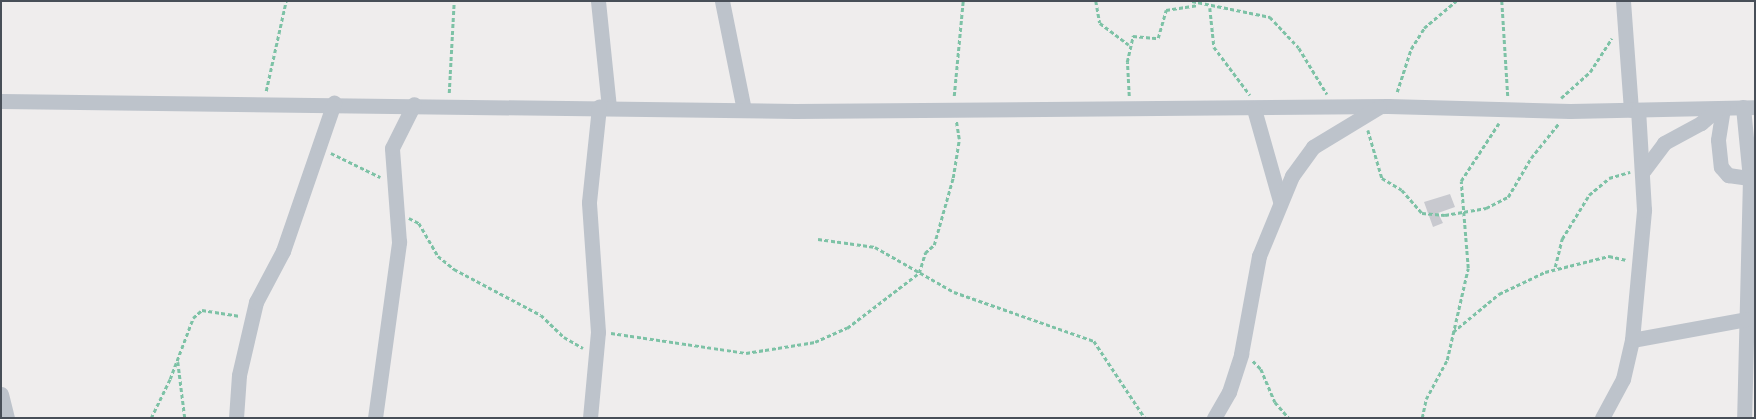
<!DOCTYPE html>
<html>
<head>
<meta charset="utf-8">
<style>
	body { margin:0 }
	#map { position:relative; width:1756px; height:419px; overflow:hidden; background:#efeded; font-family:"Roboto Condensed",sans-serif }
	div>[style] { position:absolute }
	.building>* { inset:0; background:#c8c9cf }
	.path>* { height:2.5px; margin-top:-1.25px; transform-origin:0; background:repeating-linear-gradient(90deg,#7dc2a6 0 4px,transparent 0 6.5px) }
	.minor>* { height:15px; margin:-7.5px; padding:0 7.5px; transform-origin:7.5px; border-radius:7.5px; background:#bdc3cb }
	span { translate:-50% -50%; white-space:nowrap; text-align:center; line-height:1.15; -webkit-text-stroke:4px #fff; paint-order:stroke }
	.frame { position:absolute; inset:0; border:2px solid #484f58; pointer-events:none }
</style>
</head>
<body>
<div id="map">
	<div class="building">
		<div style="clip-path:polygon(1450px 194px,1455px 207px,1438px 213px,1443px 223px,1433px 227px,1424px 202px)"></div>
	</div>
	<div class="path">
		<div style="left:1096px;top:1px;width:22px;rotate:80deg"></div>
		<div style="left:1100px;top:23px;width:36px;rotate:37deg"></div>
		<div style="left:1192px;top:1px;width:80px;rotate:11.6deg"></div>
		<div style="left:1270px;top:17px;width:42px;rotate:46.9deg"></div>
		<div style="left:1299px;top:48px;width:54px;rotate:58.7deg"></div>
		<div style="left:1502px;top:1px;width:96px;rotate:86.4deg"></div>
		<div style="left:1210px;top:8px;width:39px;rotate:84deg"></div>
		<div style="left:1214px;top:47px;width:60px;rotate:53.1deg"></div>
		<div style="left:266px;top:91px;width:92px;rotate:-77.5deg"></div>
		<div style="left:1397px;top:92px;width:45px;rotate:-72deg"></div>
		<div style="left:1411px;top:49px;width:25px;rotate:-58deg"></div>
		<div style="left:1424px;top:28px;width:42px;rotate:-40.2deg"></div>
		<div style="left:449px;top:93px;width:92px;rotate:-86.9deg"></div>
		<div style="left:954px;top:96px;width:95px;rotate:-84.6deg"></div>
		<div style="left:1129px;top:96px;width:34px;rotate:-93deg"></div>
		<div style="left:1127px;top:62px;width:27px;rotate:-77deg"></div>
		<div style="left:1133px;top:36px;width:25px;rotate:5deg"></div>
		<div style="left:1158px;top:38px;width:29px;rotate:-74deg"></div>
		<div style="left:1166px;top:10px;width:31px;rotate:-9deg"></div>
		<div style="left:1561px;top:98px;width:39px;rotate:-42deg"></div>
		<div style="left:1590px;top:72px;width:40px;rotate:-57.1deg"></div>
		<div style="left:1368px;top:130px;width:50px;rotate:73.7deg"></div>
		<div style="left:1382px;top:178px;width:23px;rotate:31deg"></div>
		<div style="left:1402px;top:190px;width:30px;rotate:49deg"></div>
		<div style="left:1422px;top:213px;width:23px;rotate:5deg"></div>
		<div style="left:1445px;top:215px;width:42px;rotate:-9.7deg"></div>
		<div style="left:1486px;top:208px;width:25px;rotate:-27deg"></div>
		<div style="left:1508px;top:197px;width:45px;rotate:-59.5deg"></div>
		<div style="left:1531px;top:158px;width:45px;rotate:-51.3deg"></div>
		<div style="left:331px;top:153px;width:55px;rotate:26.1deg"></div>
		<div style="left:409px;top:218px;width:11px;rotate:27deg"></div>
		<div style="left:419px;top:223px;width:38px;rotate:60deg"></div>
		<div style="left:438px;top:256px;width:21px;rotate:39deg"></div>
		<div style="left:454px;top:269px;width:98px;rotate:27.9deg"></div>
		<div style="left:541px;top:315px;width:32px;rotate:44deg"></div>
		<div style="left:564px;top:337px;width:22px;rotate:30deg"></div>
		<div style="left:818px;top:239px;width:58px;rotate:8deg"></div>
		<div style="left:875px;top:247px;width:91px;rotate:29.7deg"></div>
		<div style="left:954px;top:292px;width:148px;rotate:19.3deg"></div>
		<div style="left:1094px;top:341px;width:92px;rotate:56.5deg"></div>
		<div style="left:1555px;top:267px;width:29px;rotate:-76deg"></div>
		<div style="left:1562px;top:239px;width:52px;rotate:-58.5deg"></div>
		<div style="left:1589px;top:195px;width:26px;rotate:-40deg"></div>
		<div style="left:1609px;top:178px;width:22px;rotate:-16deg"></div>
		<div style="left:1453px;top:332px;width:60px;rotate:-39.6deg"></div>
		<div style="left:1499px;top:294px;width:51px;rotate:-25.6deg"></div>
		<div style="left:1545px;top:272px;width:66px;rotate:-14deg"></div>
		<div style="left:1609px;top:256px;width:17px;rotate:13deg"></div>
		<div style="left:611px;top:333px;width:136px;rotate:8.4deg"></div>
		<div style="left:746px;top:353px;width:70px;rotate:-9.1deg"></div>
		<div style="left:815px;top:342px;width:35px;rotate:-24deg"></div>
		<div style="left:847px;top:328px;width:91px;rotate:-37.4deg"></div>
		<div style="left:919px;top:273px;width:21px;rotate:-73deg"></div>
		<div style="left:925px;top:253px;width:12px;rotate:-42deg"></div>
		<div style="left:934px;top:245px;width:70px;rotate:-74.2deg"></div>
		<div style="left:953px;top:178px;width:39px;rotate:-81deg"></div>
		<div style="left:959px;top:139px;width:18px;rotate:-99deg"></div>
		<div style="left:1253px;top:361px;width:11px;rotate:45deg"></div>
		<div style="left:1261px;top:369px;width:36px;rotate:67deg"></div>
		<div style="left:1275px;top:402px;width:21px;rotate:49deg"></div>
		<div style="left:178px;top:362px;width:56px;rotate:82.9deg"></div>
		<div style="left:151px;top:418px;width:43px;rotate:-64deg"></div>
		<div style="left:170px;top:379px;width:65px;rotate:-69.3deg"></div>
		<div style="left:193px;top:318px;width:12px;rotate:-42deg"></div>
		<div style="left:202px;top:310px;width:37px;rotate:9deg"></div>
		<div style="left:1422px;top:418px;width:19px;rotate:-78deg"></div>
		<div style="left:1426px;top:399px;width:44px;rotate:-61.7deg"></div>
		<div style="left:1447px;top:360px;width:94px;rotate:-77.1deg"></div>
		<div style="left:1468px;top:268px;width:87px;rotate:-94.6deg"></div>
		<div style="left:1461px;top:181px;width:69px;rotate:-56.8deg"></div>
	</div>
	<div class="minor">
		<div style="left:598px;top:1px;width:107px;rotate:84.1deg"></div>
		<div style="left:722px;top:1px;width:111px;rotate:78.6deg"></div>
		<div style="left:1623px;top:1px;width:109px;rotate:85.8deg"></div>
		<div style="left:1px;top:101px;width:794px;rotate:0.72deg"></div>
		<div style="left:795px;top:111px;width:593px;rotate:-0.48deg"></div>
		<div style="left:1388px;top:106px;width:182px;rotate:1.6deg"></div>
		<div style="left:1570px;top:111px;width:185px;rotate:-1.2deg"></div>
		<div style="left:1743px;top:107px;width:71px;rotate:84.4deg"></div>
		<div style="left:1750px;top:178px;width:240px;rotate:91.4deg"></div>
		<div style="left:1723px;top:108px;width:32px;rotate:99deg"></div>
		<div style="left:1718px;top:140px;width:27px;rotate:84deg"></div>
		<div style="left:1721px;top:167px;width:11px;rotate:49deg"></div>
		<div style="left:1728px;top:175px;width:22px;rotate:8deg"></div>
		<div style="left:1254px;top:109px;width:96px;rotate:74.2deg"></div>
		<div style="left:1644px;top:170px;width:34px;rotate:-53deg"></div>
		<div style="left:1664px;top:143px;width:42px;rotate:-28.4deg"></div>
		<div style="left:1701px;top:123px;width:21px;rotate:-41deg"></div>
		<div style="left:1632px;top:340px;width:116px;rotate:-10.4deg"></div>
		<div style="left:1px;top:394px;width:25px;rotate:76deg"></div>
		<div style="left:236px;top:418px;width:43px;rotate:-86deg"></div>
		<div style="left:239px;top:375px;width:75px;rotate:-76.9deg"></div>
		<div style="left:256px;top:302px;width:58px;rotate:-62.1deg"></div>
		<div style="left:283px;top:251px;width:157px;rotate:-71deg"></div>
		<div style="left:375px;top:418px;width:178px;rotate:-82.2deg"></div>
		<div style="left:399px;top:242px;width:94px;rotate:-94.3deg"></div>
		<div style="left:392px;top:148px;width:49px;rotate:-63.4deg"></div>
		<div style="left:590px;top:418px;width:86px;rotate:-84.7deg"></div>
		<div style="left:598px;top:332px;width:130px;rotate:-94deg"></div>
		<div style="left:589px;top:202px;width:96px;rotate:-84deg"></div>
		<div style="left:1214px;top:418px;width:30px;rotate:-60deg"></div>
		<div style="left:1229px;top:392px;width:40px;rotate:-72deg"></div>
		<div style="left:1241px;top:354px;width:100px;rotate:-79.6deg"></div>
		<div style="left:1259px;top:256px;width:87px;rotate:-67.6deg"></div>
		<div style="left:1292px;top:176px;width:36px;rotate:-54deg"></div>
		<div style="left:1313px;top:147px;width:77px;rotate:-31.2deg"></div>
		<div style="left:1602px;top:418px;width:44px;rotate:-61.7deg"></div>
		<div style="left:1623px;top:379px;width:40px;rotate:-77deg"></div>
		<div style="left:1632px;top:340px;width:131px;rotate:-84.7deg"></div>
		<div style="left:1644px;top:210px;width:100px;rotate:-93.4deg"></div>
	</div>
	<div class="frame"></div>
</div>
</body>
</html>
